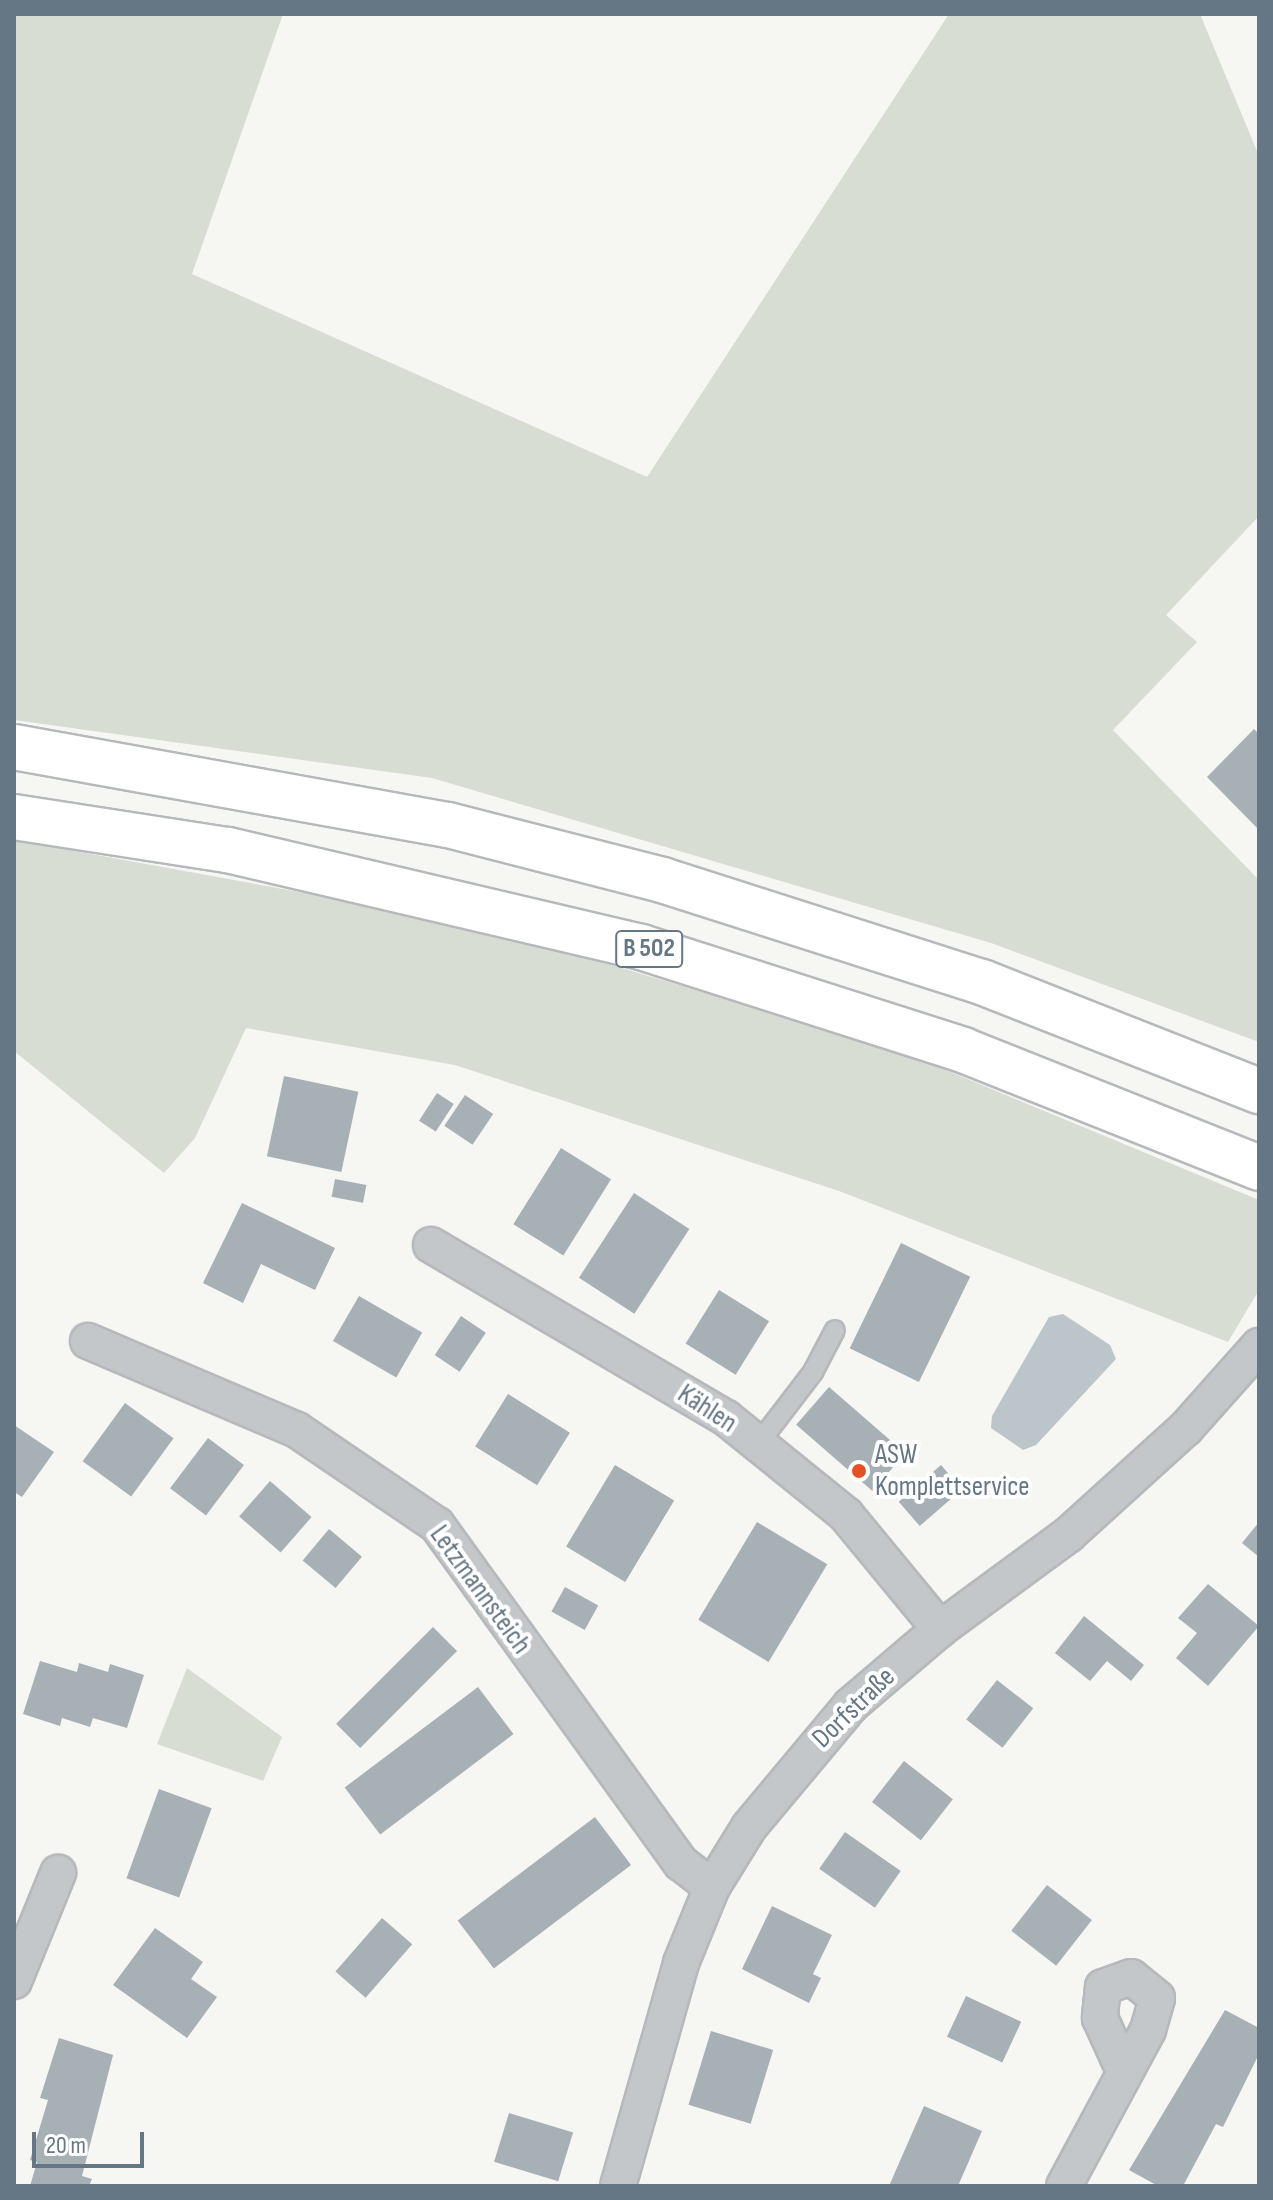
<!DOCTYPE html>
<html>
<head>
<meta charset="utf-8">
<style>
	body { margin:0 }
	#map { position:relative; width:1273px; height:2200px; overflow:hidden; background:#f6f6f2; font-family:"Sofia Sans Condensed",sans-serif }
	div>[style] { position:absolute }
	.green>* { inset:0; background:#d7ddd3 }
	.water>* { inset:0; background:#bbc5ca }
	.building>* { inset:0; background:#a7b0b5; transform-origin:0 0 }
	.roads { filter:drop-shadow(2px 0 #b6b9bc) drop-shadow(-2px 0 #b6b9bc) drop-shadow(0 2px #b6b9bc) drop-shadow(0 -2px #b6b9bc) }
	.lane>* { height:18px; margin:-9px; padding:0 9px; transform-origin:9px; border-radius:9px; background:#c3c7ca }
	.street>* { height:34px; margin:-17px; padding:0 17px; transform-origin:17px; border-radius:17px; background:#c3c7ca }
	.highway>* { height:44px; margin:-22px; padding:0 22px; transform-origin:22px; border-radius:22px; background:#fff }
	.dots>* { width:22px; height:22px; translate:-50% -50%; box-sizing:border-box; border:4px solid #fff; border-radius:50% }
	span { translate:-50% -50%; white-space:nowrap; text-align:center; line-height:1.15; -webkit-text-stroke:8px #fff; paint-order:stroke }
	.shield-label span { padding:2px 6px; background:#fff; border:2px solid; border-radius:6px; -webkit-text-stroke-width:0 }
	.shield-label { font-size:26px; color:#657684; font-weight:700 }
	.street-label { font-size:28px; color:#657684 }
	.poi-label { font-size:28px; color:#657684 }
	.left { translate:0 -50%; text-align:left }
	.frame { position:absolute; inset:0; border:16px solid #657684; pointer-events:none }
	.scale { position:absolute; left:32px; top:2132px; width:112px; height:36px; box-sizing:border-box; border:4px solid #657684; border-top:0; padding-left:10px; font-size:24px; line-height:28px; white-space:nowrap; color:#657684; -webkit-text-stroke:6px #fff; paint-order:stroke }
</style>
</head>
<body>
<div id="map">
	<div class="green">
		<div style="clip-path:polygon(14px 14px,283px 14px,192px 274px,647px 477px,949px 14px,1200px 14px,1259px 156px,1259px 516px,1166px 615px,1197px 642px,1113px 730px,1259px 880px,1259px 1042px,991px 943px,432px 778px,14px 720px)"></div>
		<div style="clip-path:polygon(14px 840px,470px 923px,895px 1049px,1259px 1200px,1259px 1290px,1228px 1342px,839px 1191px,455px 1065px,246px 1028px,195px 1138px,164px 1173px,14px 1051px)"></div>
		<div style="clip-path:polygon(187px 1668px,282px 1737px,263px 1781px,157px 1744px)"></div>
	</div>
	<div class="water">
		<div style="clip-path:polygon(1063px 1314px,1110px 1345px,1116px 1359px,1036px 1445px,1023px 1450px,991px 1428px,992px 1416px,1049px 1317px)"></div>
	</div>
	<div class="building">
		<div style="clip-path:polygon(1254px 729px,1259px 734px,1259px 830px,1207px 777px)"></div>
		<div style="left:284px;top:1076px;width:76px;height:82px;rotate:12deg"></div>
		<div style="left:437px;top:1093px;width:20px;height:33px;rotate:33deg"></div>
		<div style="left:465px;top:1095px;width:34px;height:37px;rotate:34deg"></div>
		<div style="left:561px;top:1148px;width:59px;height:90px;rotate:32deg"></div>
		<div style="left:335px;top:1179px;width:32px;height:18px;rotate:11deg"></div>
		<div style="left:634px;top:1193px;width:66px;height:101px;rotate:33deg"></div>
		<div style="clip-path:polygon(242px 1203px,335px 1248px,315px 1290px,261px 1264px,243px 1303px,203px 1283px)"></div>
		<div style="left:901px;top:1243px;width:77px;height:117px;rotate:26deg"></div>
		<div style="left:719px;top:1290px;width:59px;height:63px;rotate:32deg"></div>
		<div style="left:359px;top:1296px;width:73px;height:52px;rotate:30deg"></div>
		<div style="left:461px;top:1316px;width:30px;height:47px;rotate:34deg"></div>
		<div style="left:829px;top:1387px;width:101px;height:50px;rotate:41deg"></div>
		<div style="left:508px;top:1394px;width:73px;height:62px;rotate:32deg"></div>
		<div style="left:125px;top:1403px;width:60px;height:72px;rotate:36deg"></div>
		<div style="clip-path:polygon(14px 1425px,54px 1452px,22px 1497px,14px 1492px)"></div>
		<div style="left:208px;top:1438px;width:45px;height:63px;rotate:37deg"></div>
		<div style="left:615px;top:1465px;width:69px;height:95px;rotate:31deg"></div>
		<div style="left:941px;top:1465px;width:32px;height:56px;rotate:49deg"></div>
		<div style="left:270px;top:1481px;width:55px;height:47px;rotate:41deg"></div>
		<div style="left:757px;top:1522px;width:82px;height:114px;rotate:31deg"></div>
		<div style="clip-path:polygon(1259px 1522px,1259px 1557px,1242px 1543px)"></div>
		<div style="left:329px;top:1529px;width:43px;height:41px;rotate:40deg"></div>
		<div style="clip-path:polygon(1208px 1584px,1259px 1626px,1208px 1686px,1176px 1658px,1197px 1633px,1178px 1618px)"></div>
		<div style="left:565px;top:1587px;width:38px;height:28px;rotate:29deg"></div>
		<div style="clip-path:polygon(1084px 1616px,1144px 1665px,1131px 1681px,1107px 1661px,1090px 1681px,1055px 1653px)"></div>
		<div style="left:433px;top:1627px;width:34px;height:137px;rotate:45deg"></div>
		<div style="clip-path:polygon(40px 1661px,77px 1672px,79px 1663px,108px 1672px,110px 1664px,144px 1675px,127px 1728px,93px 1718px,90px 1727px,62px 1718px,60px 1726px,23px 1714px)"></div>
		<div style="left:997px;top:1680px;width:46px;height:50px;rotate:38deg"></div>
		<div style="left:478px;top:1687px;width:59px;height:167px;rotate:53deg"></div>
		<div style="left:904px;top:1761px;width:62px;height:52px;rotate:38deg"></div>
		<div style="left:159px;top:1789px;width:56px;height:95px;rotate:20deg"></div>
		<div style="left:595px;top:1817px;width:60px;height:172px;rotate:53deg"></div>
		<div style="left:845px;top:1832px;width:68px;height:45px;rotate:35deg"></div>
		<div style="left:1047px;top:1885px;width:57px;height:58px;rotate:38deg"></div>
		<div style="clip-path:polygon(772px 1906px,832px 1935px,813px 1974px,821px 1978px,809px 2003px,742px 1969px)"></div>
		<div style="left:382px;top:1918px;width:40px;height:71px;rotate:41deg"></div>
		<div style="clip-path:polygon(155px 1928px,203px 1962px,191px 1979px,217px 1997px,187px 2038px,113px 1985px)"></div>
		<div style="left:966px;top:1996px;width:61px;height:45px;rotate:25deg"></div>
		<div style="clip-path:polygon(1225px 2010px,1259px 2028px,1259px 2054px,1223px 2127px,1216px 2124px,1183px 2186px,1158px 2186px,1129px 2170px)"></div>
		<div style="left:711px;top:2031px;width:65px;height:77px;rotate:17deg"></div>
		<div style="clip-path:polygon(59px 2038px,113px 2055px,82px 2176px,92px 2179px,89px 2186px,30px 2186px,37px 2162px,30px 2160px,48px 2100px,40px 2098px)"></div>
		<div style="clip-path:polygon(924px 2106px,982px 2131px,958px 2186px,889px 2186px)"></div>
		<div style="left:509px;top:2113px;width:67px;height:51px;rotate:17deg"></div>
	</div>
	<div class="roads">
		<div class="lane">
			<div style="left:758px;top:1444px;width:91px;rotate:-52.6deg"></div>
			<div style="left:813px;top:1372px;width:47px;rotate:-62.4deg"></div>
		</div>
		<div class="street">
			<div style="left:431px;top:1245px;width:342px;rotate:30.4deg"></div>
			<div style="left:726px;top:1418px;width:154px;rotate:38.9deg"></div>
			<div style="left:846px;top:1515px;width:148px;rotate:50.5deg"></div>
			<div style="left:88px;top:1341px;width:227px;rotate:23.1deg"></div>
			<div style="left:297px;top:1430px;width:169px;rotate:34.2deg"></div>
			<div style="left:437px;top:1525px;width:417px;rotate:54.2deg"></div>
			<div style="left:681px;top:1863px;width:39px;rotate:38deg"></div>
			<div style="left:14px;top:1981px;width:117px;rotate:-67.8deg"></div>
			<div style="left:618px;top:2186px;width:232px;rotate:-74.2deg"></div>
			<div style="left:681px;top:1963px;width:82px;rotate:-67.8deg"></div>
			<div style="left:712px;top:1887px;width:70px;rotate:-58.3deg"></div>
			<div style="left:749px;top:1827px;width:159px;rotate:-50.1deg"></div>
			<div style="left:851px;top:1705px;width:117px;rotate:-40.5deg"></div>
			<div style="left:940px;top:1629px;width:159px;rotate:-36.3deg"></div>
			<div style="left:1068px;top:1535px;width:159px;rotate:-42.2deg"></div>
			<div style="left:1186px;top:1428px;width:110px;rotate:-48.3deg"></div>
			<div style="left:1064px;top:2186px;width:177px;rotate:-61.7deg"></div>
			<div style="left:1148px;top:2030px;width:33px;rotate:-74deg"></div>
			<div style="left:1157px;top:1998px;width:33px;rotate:-141deg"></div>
			<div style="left:1131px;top:1977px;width:30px;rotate:160deg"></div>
			<div style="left:1103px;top:1987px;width:31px;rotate:96deg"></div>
			<div style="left:1100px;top:2018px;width:58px;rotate:65.6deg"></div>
		</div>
		<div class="highway">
			<div style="left:14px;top:747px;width:441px;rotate:10.2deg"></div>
			<div style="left:448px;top:825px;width:221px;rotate:14.4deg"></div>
			<div style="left:662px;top:880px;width:336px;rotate:17.7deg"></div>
			<div style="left:982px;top:982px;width:298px;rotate:21.5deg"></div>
			<div style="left:14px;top:817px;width:217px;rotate:8.8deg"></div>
			<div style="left:228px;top:850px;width:424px;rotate:13.2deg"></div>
			<div style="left:641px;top:947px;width:338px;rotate:17.7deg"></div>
			<div style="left:963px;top:1050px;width:319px;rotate:21.7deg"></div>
		</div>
	</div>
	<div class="dots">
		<div style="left:859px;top:1471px;background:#e45124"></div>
	</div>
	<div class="shield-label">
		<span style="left:649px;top:949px">B 502</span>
	</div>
	<div class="street-label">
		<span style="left:707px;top:1409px;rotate:33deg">Kählen</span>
		<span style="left:480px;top:1590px;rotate:54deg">Letzmannsteich</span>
		<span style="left:854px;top:1708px;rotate:-44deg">Dorfstraße</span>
	</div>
	<div class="poi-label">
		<span class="left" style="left:875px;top:1471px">ASW<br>Komplettservice</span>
	</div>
	<div class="frame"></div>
	<div class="scale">20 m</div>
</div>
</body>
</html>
